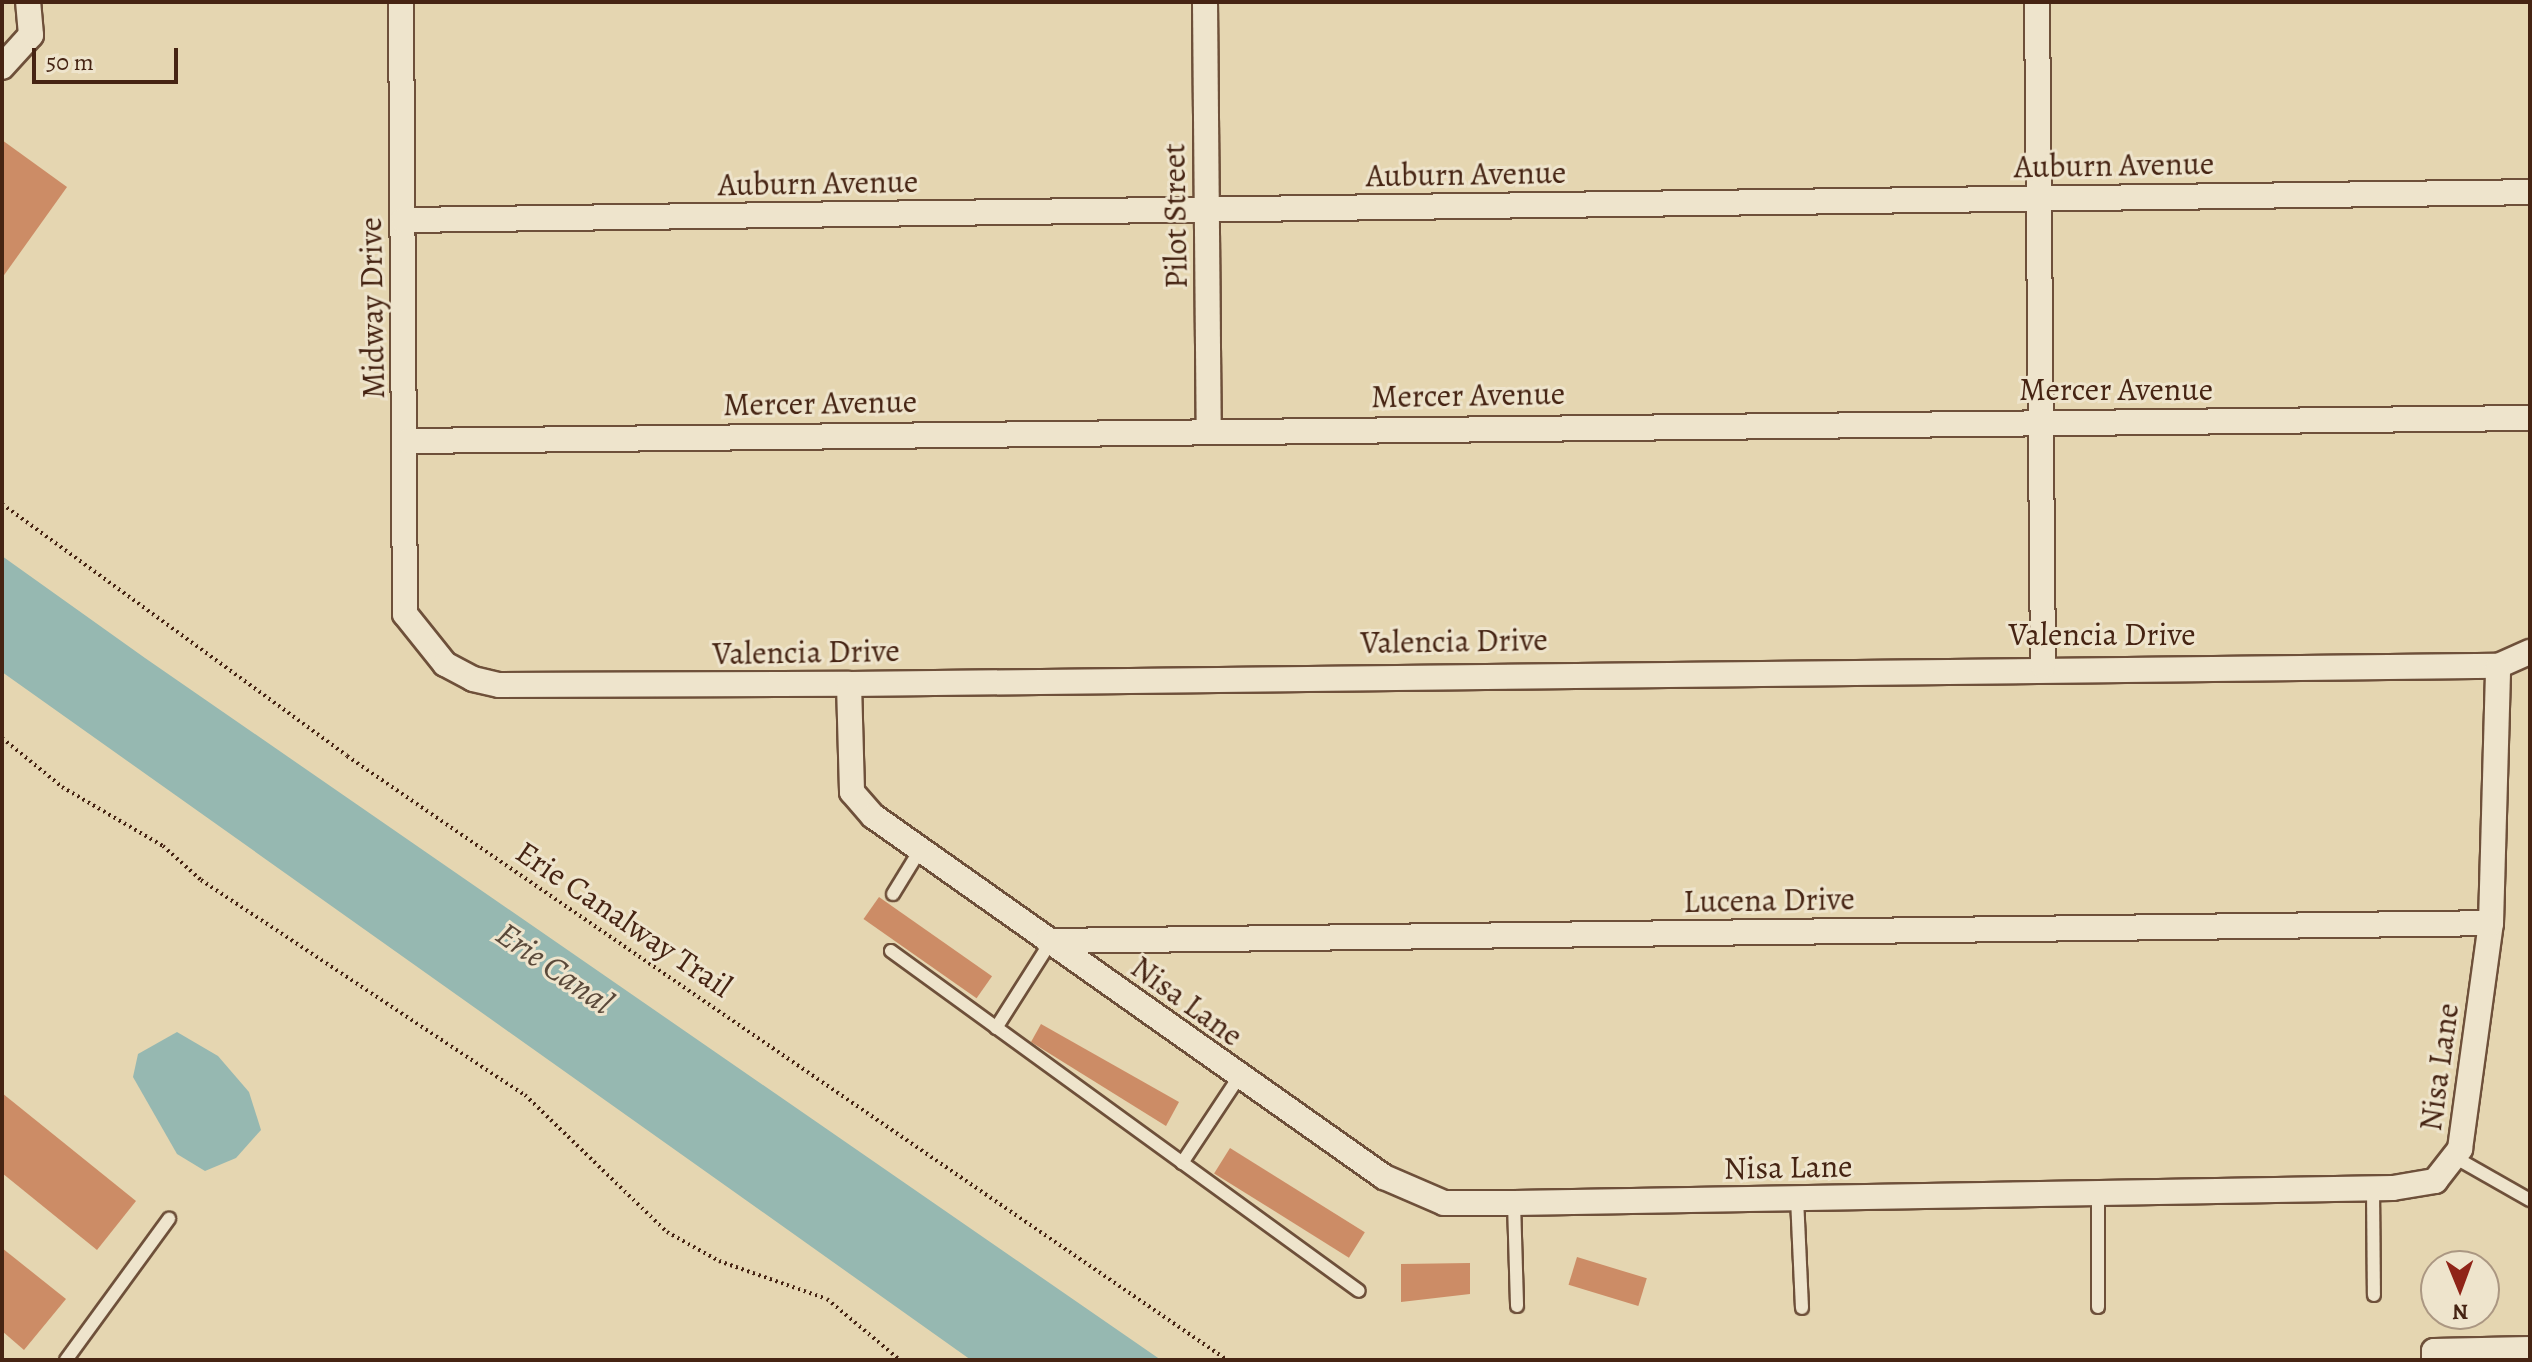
<!DOCTYPE html>
<html>
<head>
<meta charset="utf-8">
<style>
	body { margin:0 }
	#map { position:relative; width:2532px; height:1362px; overflow:hidden; background:#e5d6b1; font-family:Alegreya,serif }
	div>[style] { position:absolute }
	.water>* { inset:0; background:#96b8b1 }
	.building>* { inset:0; background:#cc8c66; transform-origin:0 0 }
	.path>* { height:4px; margin-top:-2px; transform-origin:0; background:repeating-linear-gradient(90deg,#462413 0 2px,transparent 0 6px) }
	.roads { filter:drop-shadow(2px 0 #6e503a) drop-shadow(-2px 0 #6e503a) drop-shadow(0 2px #6e503a) drop-shadow(0 -2px #6e503a) }
	.lane>* { height:12px; margin:-6px; padding:0 6px; transform-origin:6px; border-radius:6px; background:#eee4cc }
	.street>* { height:24px; margin:-12px; padding:0 12px; transform-origin:12px; border-radius:12px; background:#eee4cc }
	span { translate:-50% -50%; white-space:nowrap; text-align:center; line-height:1.15; -webkit-text-stroke:6px #eee4cc; paint-order:stroke }
	.street-label { font-size:32px; color:#462413 }
	.water-label { font-size:34px; color:#5a493a; font-style:italic }
	.frame { position:absolute; inset:0; border:4px solid #462413; pointer-events:none }
	.north { position:absolute; left:2420px; top:1250px; width:80px; height:80px; box-sizing:border-box; background:#eee4cc; border:2px solid #ab9782; border-radius:50%; rotate:179deg; font-size:22px; font-weight:700; line-height:32px; text-align:center; color:#462413 }
	.north::after { content:''; display:block; margin:auto; width:28px; height:36px; background:#8f2418; clip-path:polygon(50% 0,100% 100%,50% 72%,0 100%) }
	.scale { position:absolute; left:32px; top:48px; width:146px; height:36px; box-sizing:border-box; border:4px solid #462413; border-top:0; padding-left:10px; font-size:24px; line-height:28px; white-space:nowrap; color:#462413; -webkit-text-stroke:6px #eee4cc; paint-order:stroke }
</style>
</head>
<body>
<div id="map">
	<div class="water">
		<div style="clip-path:polygon(2px 556px,145px 658px,1161px 1360px,971px 1360px,2px 672px)"></div>
		<div style="clip-path:polygon(177px 1032px,218px 1056px,249px 1092px,261px 1130px,236px 1158px,205px 1171px,177px 1154px,133px 1077px,138px 1054px)"></div>
	</div>
	<div class="building">
		<div style="clip-path:polygon(2px 140px,67px 187px,2px 278px)"></div>
		<div style="left:879px;top:897px;width:138px;height:27px;rotate:35deg"></div>
		<div style="clip-path:polygon(1041px 1024px,1179px 1102px,1166px 1126px,1031px 1042px)"></div>
		<div style="clip-path:polygon(2px 1093px,136px 1201px,97px 1250px,2px 1173px)"></div>
		<div style="left:1230px;top:1148px;width:159px;height:30px;rotate:32deg"></div>
		<div style="clip-path:polygon(2px 1248px,66px 1299px,24px 1350px,2px 1331px)"></div>
		<div style="left:1577px;top:1257px;width:73px;height:29px;rotate:17deg"></div>
		<div style="clip-path:polygon(1470px 1263px,1470px 1294px,1401px 1302px,1401px 1264px)"></div>
	</div>
	<div class="path">
		<div style="left:2px;top:504px;width:427px;rotate:36.1deg"></div>
		<div style="left:347px;top:756px;width:1067px;rotate:34.46deg"></div>
		<div style="left:2px;top:738px;width:77px;rotate:39.2deg"></div>
		<div style="left:62px;top:787px;width:117px;rotate:30.3deg"></div>
		<div style="left:163px;top:846px;width:51px;rotate:41.8deg"></div>
		<div style="left:201px;top:880px;width:389px;rotate:33.6deg"></div>
		<div style="left:525px;top:1095px;width:197px;rotate:44deg"></div>
		<div style="left:667px;top:1232px;width:60px;rotate:29.1deg"></div>
		<div style="left:719px;top:1261px;width:114px;rotate:19.4deg"></div>
		<div style="left:827px;top:1299px;width:95px;rotate:39.9deg"></div>
	</div>
	<div class="roads">
		<div class="lane">
			<div style="left:893px;top:894px;width:52px;rotate:-58.5deg"></div>
			<div style="left:891px;top:951px;width:578px;rotate:36deg"></div>
			<div style="left:996px;top:1028px;width:101px;rotate:-57.6deg"></div>
			<div style="left:2456px;top:1158px;width:85px;rotate:29.6deg"></div>
			<div style="left:1182px;top:1163px;width:103px;rotate:-56.5deg"></div>
			<div style="left:2373px;top:1189px;width:106px;rotate:89.5deg"></div>
			<div style="left:1797px;top:1198px;width:110px;rotate:87.4deg"></div>
			<div style="left:1514px;top:1203px;width:103px;rotate:88.3deg"></div>
			<div style="left:2098px;top:1307px;width:114px;rotate:-90deg"></div>
			<div style="left:66px;top:1360px;width:175px;rotate:-53.9deg"></div>
		</div>
		<div class="street">
			<div style="left:401px;top:2px;width:612px;rotate:89.63deg"></div>
			<div style="left:405px;top:614px;width:64px;rotate:51.3deg"></div>
			<div style="left:445px;top:664px;width:32px;rotate:28deg"></div>
			<div style="left:473px;top:679px;width:27px;rotate:13deg"></div>
			<div style="left:499px;top:685px;width:350px;rotate:-0.2deg"></div>
			<div style="left:849px;top:684px;width:1649px;rotate:-0.63deg"></div>
			<div style="left:2498px;top:666px;width:35px;rotate:-24deg"></div>
			<div style="left:1205px;top:2px;width:427px;rotate:89.5deg"></div>
			<div style="left:2037px;top:2px;width:664px;rotate:89.48deg"></div>
			<div style="left:2px;top:67px;width:43px;rotate:-47.8deg"></div>
			<div style="left:31px;top:35px;width:33px;rotate:-95deg"></div>
			<div style="left:403px;top:220px;width:2127px;rotate:-0.75deg"></div>
			<div style="left:407px;top:441px;width:2123px;rotate:-0.62deg"></div>
			<div style="left:849px;top:684px;width:108px;rotate:88.4deg"></div>
			<div style="left:852px;top:792px;width:32px;rotate:49deg"></div>
			<div style="left:873px;top:816px;width:626px;rotate:35.24deg"></div>
			<div style="left:1384px;top:1177px;width:65px;rotate:23.4deg"></div>
			<div style="left:1444px;top:1203px;width:70px"></div>
			<div style="left:1514px;top:1203px;width:879px;rotate:-0.98deg"></div>
			<div style="left:2393px;top:1188px;width:43px;rotate:-9.5deg"></div>
			<div style="left:2435px;top:1181px;width:41px;rotate:-52deg"></div>
			<div style="left:2460px;top:1149px;width:228px;rotate:-82.2deg"></div>
			<div style="left:2491px;top:923px;width:257px;rotate:-88.4deg"></div>
			<div style="left:1048px;top:941px;width:1443px;rotate:-0.71deg"></div>
			<div style="left:2434px;top:1360px;width:9px;rotate:-90deg"></div>
			<div style="left:2434px;top:1351px;width:96px;rotate:-1.2deg"></div>
		</div>
	</div>
	<div class="street-label">
		<span style="left:2114px;top:165px;rotate:-1deg">Auburn Avenue</span>
		<span style="left:1466px;top:174px;rotate:-1deg">Auburn Avenue</span>
		<span style="left:818px;top:183px;rotate:-1deg">Auburn Avenue</span>
		<span style="left:1175px;top:216px;rotate:-91deg">Pilot Street</span>
		<span style="left:372px;top:308px;rotate:-91deg">Midway Drive</span>
		<span style="left:2116px;top:389px">Mercer Avenue</span>
		<span style="left:1468px;top:395px;rotate:-1deg">Mercer Avenue</span>
		<span style="left:820px;top:403px;rotate:-1deg">Mercer Avenue</span>
		<span style="left:2102px;top:634px">Valencia Drive</span>
		<span style="left:1454px;top:641px;rotate:-1deg">Valencia Drive</span>
		<span style="left:806px;top:652px;rotate:-1deg">Valencia Drive</span>
		<span style="left:1769px;top:900px;rotate:-1deg">Lucena Drive</span>
		<span style="left:624px;top:919px;rotate:34deg">Erie Canalway Trail</span>
		<span style="left:1187px;top:1001px;rotate:36deg">Nisa Lane</span>
		<span style="left:2439px;top:1067px;rotate:-82deg">Nisa Lane</span>
		<span style="left:1788px;top:1167px;rotate:-1deg">Nisa Lane</span>
	</div>
	<div class="water-label">
		<span style="left:555px;top:968px;rotate:35deg">Erie Canal</span>
	</div>
	<div class="frame"></div>
	<div class="north">N</div>
	<div class="scale">50 m</div>
</div>
</body>
</html>
